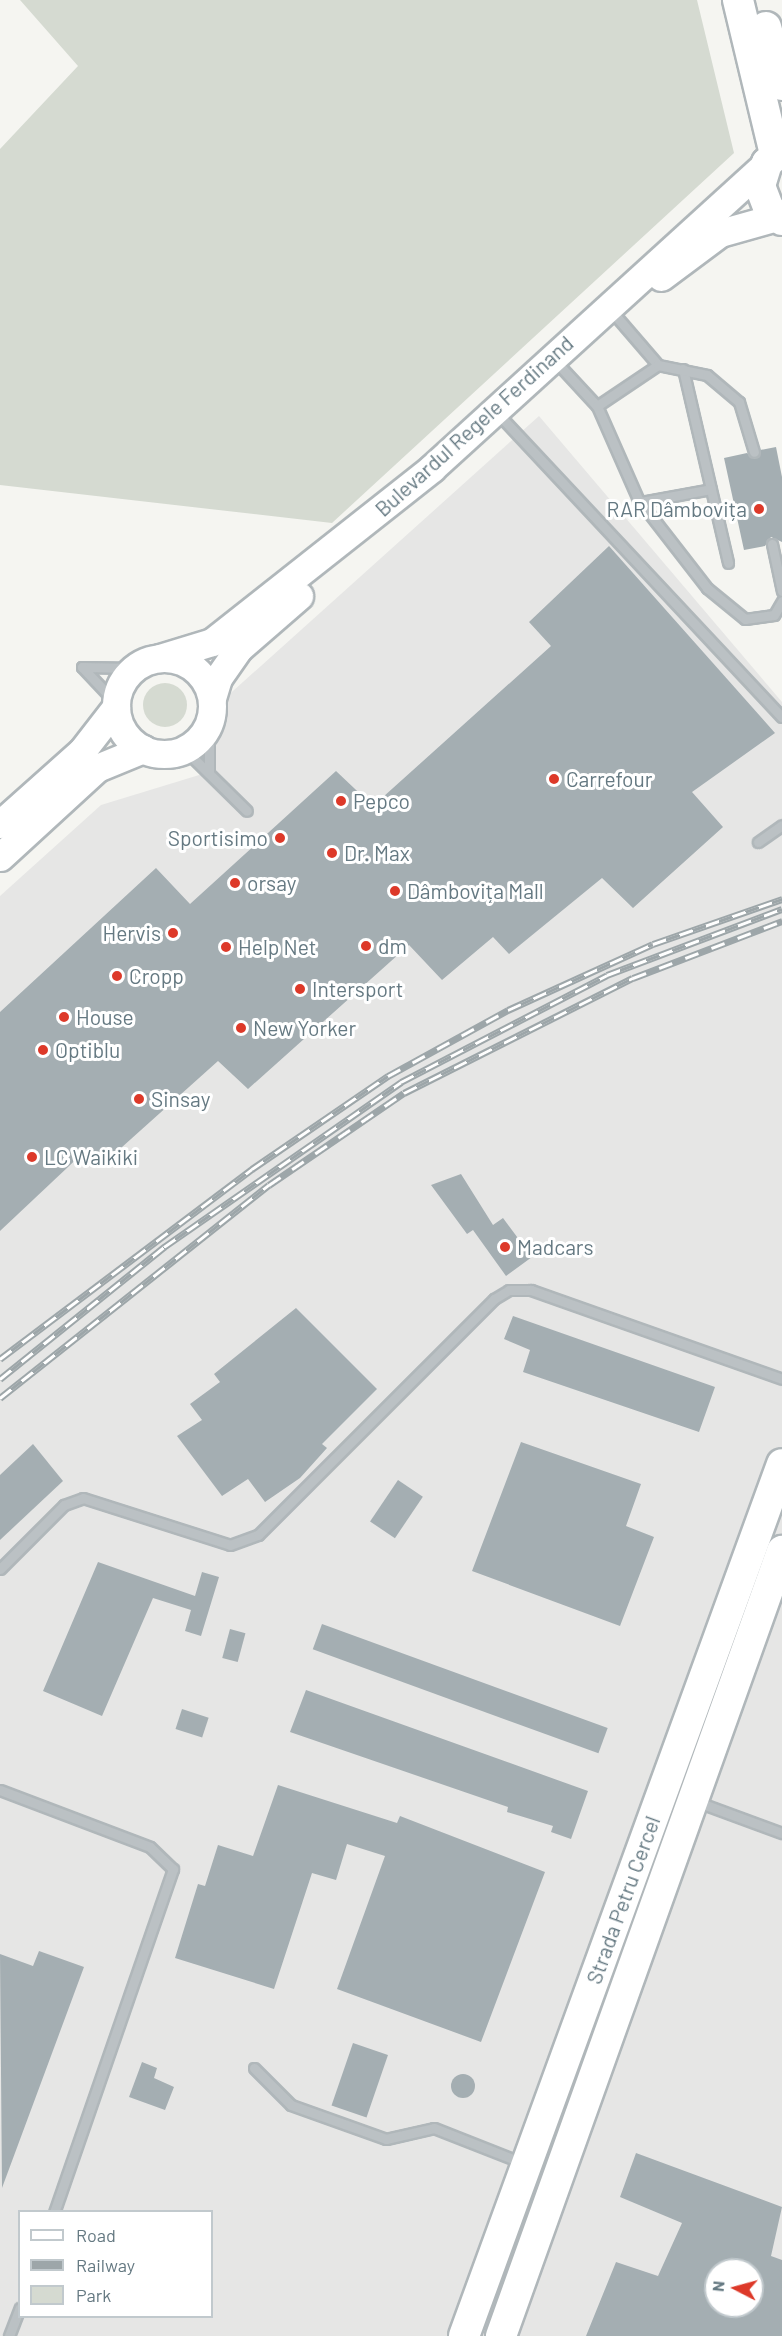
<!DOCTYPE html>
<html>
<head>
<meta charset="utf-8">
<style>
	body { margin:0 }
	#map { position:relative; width:782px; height:2336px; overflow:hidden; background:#f5f5f1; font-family:Barlow,sans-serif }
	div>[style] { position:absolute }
	.built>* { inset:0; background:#e6e6e5 }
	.green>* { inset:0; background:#d5dad1 }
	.round { border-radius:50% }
	.building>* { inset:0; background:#a4aeb2; transform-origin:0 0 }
	.roads { filter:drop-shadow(2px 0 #b0b7ba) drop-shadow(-2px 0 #b0b7ba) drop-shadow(0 2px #b0b7ba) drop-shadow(0 -2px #b0b7ba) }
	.lane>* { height:9px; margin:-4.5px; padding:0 4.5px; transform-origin:4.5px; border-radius:4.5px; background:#bbc1c4 }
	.secondary>* { height:27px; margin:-13.5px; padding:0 13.5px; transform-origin:13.5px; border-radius:13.5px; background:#fff }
	.secondary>.ring { margin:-13.5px; padding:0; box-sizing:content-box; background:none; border:27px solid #fff; border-radius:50% }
	.primary>* { height:30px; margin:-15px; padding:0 15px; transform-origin:15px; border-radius:15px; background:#fff }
	.rail>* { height:7px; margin-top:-3.5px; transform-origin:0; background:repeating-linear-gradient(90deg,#fff 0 14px,#9da6a9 0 28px); box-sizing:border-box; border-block:2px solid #9da6a9 }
	.dots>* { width:16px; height:16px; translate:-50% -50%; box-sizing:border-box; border:3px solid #fff; border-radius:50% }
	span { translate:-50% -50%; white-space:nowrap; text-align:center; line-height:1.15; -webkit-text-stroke:6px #fff; paint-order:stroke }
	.street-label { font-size:21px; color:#657982 }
	.poi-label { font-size:21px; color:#657982 }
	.right { translate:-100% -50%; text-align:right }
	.left { translate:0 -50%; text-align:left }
	.legend { position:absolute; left:18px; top:2210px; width:195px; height:108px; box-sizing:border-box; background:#fff; border:2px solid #c1c9cd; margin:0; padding:8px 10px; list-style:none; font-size:18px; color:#657982 }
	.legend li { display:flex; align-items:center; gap:12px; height:30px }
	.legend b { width:30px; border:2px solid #c1c9cd }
	.north { position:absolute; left:704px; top:2258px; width:60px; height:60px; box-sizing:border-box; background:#fff; border:2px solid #c1c9cd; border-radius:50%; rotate:276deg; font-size:16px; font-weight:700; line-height:24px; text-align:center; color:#657982 }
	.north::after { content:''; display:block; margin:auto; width:21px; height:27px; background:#dd3929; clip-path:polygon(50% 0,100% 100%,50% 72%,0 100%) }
</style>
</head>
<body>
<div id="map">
	<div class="built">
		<div style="clip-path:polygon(evenodd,539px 416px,782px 702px,782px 2336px,0 2336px,0 896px,101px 805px,209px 772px,223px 700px,539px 416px,20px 2212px,212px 2212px,212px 2316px,20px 2316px,20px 2212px,539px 416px,716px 2270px,752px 2270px,752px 2306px,716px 2306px,716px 2270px)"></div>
	</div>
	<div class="green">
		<div style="clip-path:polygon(20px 0,697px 0,734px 153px,332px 523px,0 485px,0 149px,78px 66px)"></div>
		<div class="round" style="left:143px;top:683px;width:44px;height:44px"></div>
	</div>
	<div class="building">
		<div style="clip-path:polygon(776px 447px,782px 477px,782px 542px,771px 537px,765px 546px,744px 550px,724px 458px,747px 453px,755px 459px,760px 450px)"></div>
		<div style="clip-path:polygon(609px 546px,775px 733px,692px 792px,723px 827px,633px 908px,602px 878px,509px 954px,493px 937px,442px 980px,409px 945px,248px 1089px,218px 1061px,102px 1165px,85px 1151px,0 1231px,0 1012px,156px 868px,190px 904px,336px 771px,373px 806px,551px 646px,529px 622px)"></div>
		<div style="clip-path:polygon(461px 1174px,493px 1225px,503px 1218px,532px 1257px,506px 1276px,473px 1230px,467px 1234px,431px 1185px)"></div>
		<div style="clip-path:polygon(296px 1308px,377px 1389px,322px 1444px,327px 1448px,300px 1478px,265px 1502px,248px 1479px,222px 1496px,177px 1436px,202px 1420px,190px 1404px,220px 1382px,214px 1374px)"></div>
		<div style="clip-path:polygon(513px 1316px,715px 1387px,699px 1432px,523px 1372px,530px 1350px,504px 1339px)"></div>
		<div style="clip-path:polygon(521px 1442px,641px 1484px,626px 1526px,654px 1537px,620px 1626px,472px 1571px)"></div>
		<div style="clip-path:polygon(33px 1444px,63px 1481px,0 1540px,0 1475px)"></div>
		<div style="left:398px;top:1480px;width:30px;height:50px;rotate:34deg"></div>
		<div style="clip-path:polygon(98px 1562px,195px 1596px,202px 1572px,219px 1577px,201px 1636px,185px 1631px,191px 1610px,153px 1598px,102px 1716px,43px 1691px)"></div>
		<div style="left:322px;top:1624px;width:304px;height:27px;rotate:20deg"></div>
		<div style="left:230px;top:1629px;width:16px;height:30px;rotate:15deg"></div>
		<div style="clip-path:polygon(306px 1690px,588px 1791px,571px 1839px,551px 1832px,553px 1826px,507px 1812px,508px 1807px,290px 1732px)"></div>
		<div style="left:182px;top:1709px;width:28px;height:21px;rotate:18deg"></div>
		<div style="clip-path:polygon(278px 1785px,397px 1823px,400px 1816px,545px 1872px,481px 2042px,337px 1989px,385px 1856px,347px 1844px,336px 1880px,312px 1873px,274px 1989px,175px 1958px,198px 1884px,205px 1886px,218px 1845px,253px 1856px)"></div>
		<div style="clip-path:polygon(39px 1951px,84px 1967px,2px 2188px,0 1954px,33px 1966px)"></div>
		<div style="left:353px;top:2043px;width:37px;height:66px;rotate:19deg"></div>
		<div style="clip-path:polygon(142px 2062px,157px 2068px,154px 2078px,174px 2087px,165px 2110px,129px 2097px)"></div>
		<div class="round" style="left:451px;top:2074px;width:24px;height:24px"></div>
		<div style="clip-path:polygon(evenodd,636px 2153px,782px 2207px,771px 2256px,782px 2260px,782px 2336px,586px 2336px,616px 2262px,658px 2276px,682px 2223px,620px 2197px,636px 2153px,716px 2270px,752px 2270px,752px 2306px,716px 2306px,716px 2270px)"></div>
	</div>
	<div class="roads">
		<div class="lane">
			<div style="left:615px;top:315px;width:66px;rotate:49.3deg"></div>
			<div style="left:559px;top:365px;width:56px;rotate:47.2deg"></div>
			<div style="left:597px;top:406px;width:102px;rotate:66.2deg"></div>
			<div style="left:638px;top:499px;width:113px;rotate:52.2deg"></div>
			<div style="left:707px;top:588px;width:49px;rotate:39.2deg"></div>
			<div style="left:745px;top:619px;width:29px;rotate:-8deg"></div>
			<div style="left:774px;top:615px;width:16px;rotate:-60deg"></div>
			<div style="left:683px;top:369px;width:199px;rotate:76.9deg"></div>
			<div style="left:597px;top:406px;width:73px;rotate:-33.9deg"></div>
			<div style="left:658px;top:365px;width:50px;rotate:11.5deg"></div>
			<div style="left:707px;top:375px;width:42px;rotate:40.2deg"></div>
			<div style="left:739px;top:402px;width:52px;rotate:73.3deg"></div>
			<div style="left:501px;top:417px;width:411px;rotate:46.9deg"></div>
			<div style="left:641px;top:502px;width:71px;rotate:-10.5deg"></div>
			<div style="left:772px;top:544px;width:48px;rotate:78deg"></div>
			<div style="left:82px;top:667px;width:53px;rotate:1.1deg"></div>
			<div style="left:82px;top:667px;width:50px;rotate:46.6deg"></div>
			<div style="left:209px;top:723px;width:49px;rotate:90deg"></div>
			<div style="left:184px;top:749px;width:88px;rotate:44.5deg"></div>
			<div style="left:758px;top:842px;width:29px;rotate:-35deg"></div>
			<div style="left:0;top:1569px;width:91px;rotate:-45deg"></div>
			<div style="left:64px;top:1505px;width:20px;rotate:-20deg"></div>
			<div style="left:83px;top:1498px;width:154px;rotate:17.7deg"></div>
			<div style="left:230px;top:1545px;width:30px;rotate:-20deg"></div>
			<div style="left:258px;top:1535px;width:334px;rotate:-45deg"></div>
			<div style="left:494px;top:1299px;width:17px;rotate:-31deg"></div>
			<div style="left:509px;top:1290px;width:22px"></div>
			<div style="left:531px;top:1290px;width:266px;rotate:19.5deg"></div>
			<div style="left:0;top:1790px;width:160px;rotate:20.8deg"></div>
			<div style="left:150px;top:1847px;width:32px;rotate:44deg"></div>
			<div style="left:173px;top:1869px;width:363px;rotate:109.1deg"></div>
			<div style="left:695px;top:1801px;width:93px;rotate:20.2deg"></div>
			<div style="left:254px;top:2068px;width:52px;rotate:45deg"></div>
			<div style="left:291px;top:2105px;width:101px;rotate:19.7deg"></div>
			<div style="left:386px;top:2139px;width:49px;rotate:-12.9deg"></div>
			<div style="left:434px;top:2128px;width:96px;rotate:21.5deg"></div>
			<div style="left:9px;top:2336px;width:30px;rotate:-69deg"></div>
		</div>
		<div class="secondary">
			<div style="left:661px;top:277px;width:74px;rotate:-36.7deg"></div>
			<div style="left:720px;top:233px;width:59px;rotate:-15.7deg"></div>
			<div style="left:160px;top:658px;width:54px;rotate:-17.1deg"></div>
			<div style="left:212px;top:642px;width:280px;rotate:-38.3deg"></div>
			<div style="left:432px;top:468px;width:453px;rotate:-42.3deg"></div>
			<div class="ring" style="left:116px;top:658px;width:69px;height:69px"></div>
			<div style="left:212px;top:698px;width:21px;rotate:-73deg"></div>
			<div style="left:218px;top:678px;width:35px;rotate:-55deg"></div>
			<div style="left:238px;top:649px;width:81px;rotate:-41deg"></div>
			<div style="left:0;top:824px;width:110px;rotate:-41.7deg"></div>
			<div style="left:82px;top:751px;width:56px;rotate:-52.3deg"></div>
			<div style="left:0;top:857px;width:132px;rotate:-42.5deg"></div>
			<div style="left:97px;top:768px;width:50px;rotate:-22.4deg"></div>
		</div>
		<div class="primary">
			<div style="left:738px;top:0;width:158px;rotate:76.5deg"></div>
			<div style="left:766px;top:27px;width:60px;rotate:74.6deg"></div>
			<div style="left:782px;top:150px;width:20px;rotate:139deg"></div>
			<div style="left:767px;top:163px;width:24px;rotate:107deg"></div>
			<div style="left:760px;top:186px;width:25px;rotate:69deg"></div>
			<div style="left:769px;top:209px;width:17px;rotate:40deg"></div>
			<div style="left:464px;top:2336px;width:928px;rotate:-69.96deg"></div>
			<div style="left:501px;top:2336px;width:834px;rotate:-70.3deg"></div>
		</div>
	</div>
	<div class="rail">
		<div style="left:0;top:1359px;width:316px;rotate:-37deg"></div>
		<div style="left:252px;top:1169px;width:165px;rotate:-34.4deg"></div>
		<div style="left:388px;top:1076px;width:137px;rotate:-28.8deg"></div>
		<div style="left:508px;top:1010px;width:159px;rotate:-24.5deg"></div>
		<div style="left:653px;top:944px;width:137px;rotate:-19.2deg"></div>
		<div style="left:0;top:1379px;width:211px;rotate:-38.8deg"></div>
		<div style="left:164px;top:1247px;width:289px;rotate:-34.8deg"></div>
		<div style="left:401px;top:1082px;width:232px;rotate:-27.4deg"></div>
		<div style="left:607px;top:975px;width:187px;rotate:-20.7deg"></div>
		<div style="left:0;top:1398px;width:343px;rotate:-38.4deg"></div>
		<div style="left:269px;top:1185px;width:163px;rotate:-34.3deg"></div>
		<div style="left:404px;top:1093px;width:256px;rotate:-26.7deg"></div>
		<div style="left:633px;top:978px;width:160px;rotate:-20.9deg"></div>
	</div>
	<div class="dots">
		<div style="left:759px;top:509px;background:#dd3929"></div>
		<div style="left:554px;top:779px;background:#dd3929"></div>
		<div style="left:341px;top:801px;background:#dd3929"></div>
		<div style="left:280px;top:838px;background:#dd3929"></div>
		<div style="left:332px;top:853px;background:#dd3929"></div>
		<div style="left:235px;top:883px;background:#dd3929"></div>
		<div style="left:395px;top:891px;background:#dd3929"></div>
		<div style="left:173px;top:933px;background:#dd3929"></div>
		<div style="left:366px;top:946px;background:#dd3929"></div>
		<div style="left:226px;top:947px;background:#dd3929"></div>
		<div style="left:117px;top:976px;background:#dd3929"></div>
		<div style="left:300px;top:989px;background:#dd3929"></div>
		<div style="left:64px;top:1017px;background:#dd3929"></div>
		<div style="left:241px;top:1028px;background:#dd3929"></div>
		<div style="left:43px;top:1050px;background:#dd3929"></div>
		<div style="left:139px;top:1099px;background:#dd3929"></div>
		<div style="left:32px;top:1157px;background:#dd3929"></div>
		<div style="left:505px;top:1247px;background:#dd3929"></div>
	</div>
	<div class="street-label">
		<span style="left:474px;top:426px;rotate:-42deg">Bulevardul Regele Ferdinand</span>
		<span style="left:623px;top:1900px;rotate:-70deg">Strada Petru Cercel</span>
	</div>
	<div class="poi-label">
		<span class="right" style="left:747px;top:509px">RAR Dâmbovița</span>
		<span class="left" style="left:566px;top:779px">Carrefour</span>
		<span class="left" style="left:353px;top:801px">Pepco</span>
		<span class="right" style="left:268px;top:838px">Sportisimo</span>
		<span class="left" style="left:344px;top:853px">Dr. Max</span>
		<span class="left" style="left:247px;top:883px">orsay</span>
		<span class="left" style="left:407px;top:891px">Dâmbovița Mall</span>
		<span class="right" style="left:161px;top:933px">Hervis</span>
		<span class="left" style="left:378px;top:946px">dm</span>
		<span class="left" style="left:238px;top:947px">Help Net</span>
		<span class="left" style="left:129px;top:976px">Cropp</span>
		<span class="left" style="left:312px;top:989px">Intersport</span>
		<span class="left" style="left:76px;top:1017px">House</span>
		<span class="left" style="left:253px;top:1028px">New Yorker</span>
		<span class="left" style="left:55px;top:1050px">Optiblu</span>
		<span class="left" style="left:151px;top:1099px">Sinsay</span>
		<span class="left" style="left:44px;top:1157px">LC Waikiki</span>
		<span class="left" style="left:517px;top:1247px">Madcars</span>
	</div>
	<ul class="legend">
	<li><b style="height:8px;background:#fff"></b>Road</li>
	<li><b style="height:8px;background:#9da6a9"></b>Railway</li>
	<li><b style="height:16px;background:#d5dad1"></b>Park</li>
	</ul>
	<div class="north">N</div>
</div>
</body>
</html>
